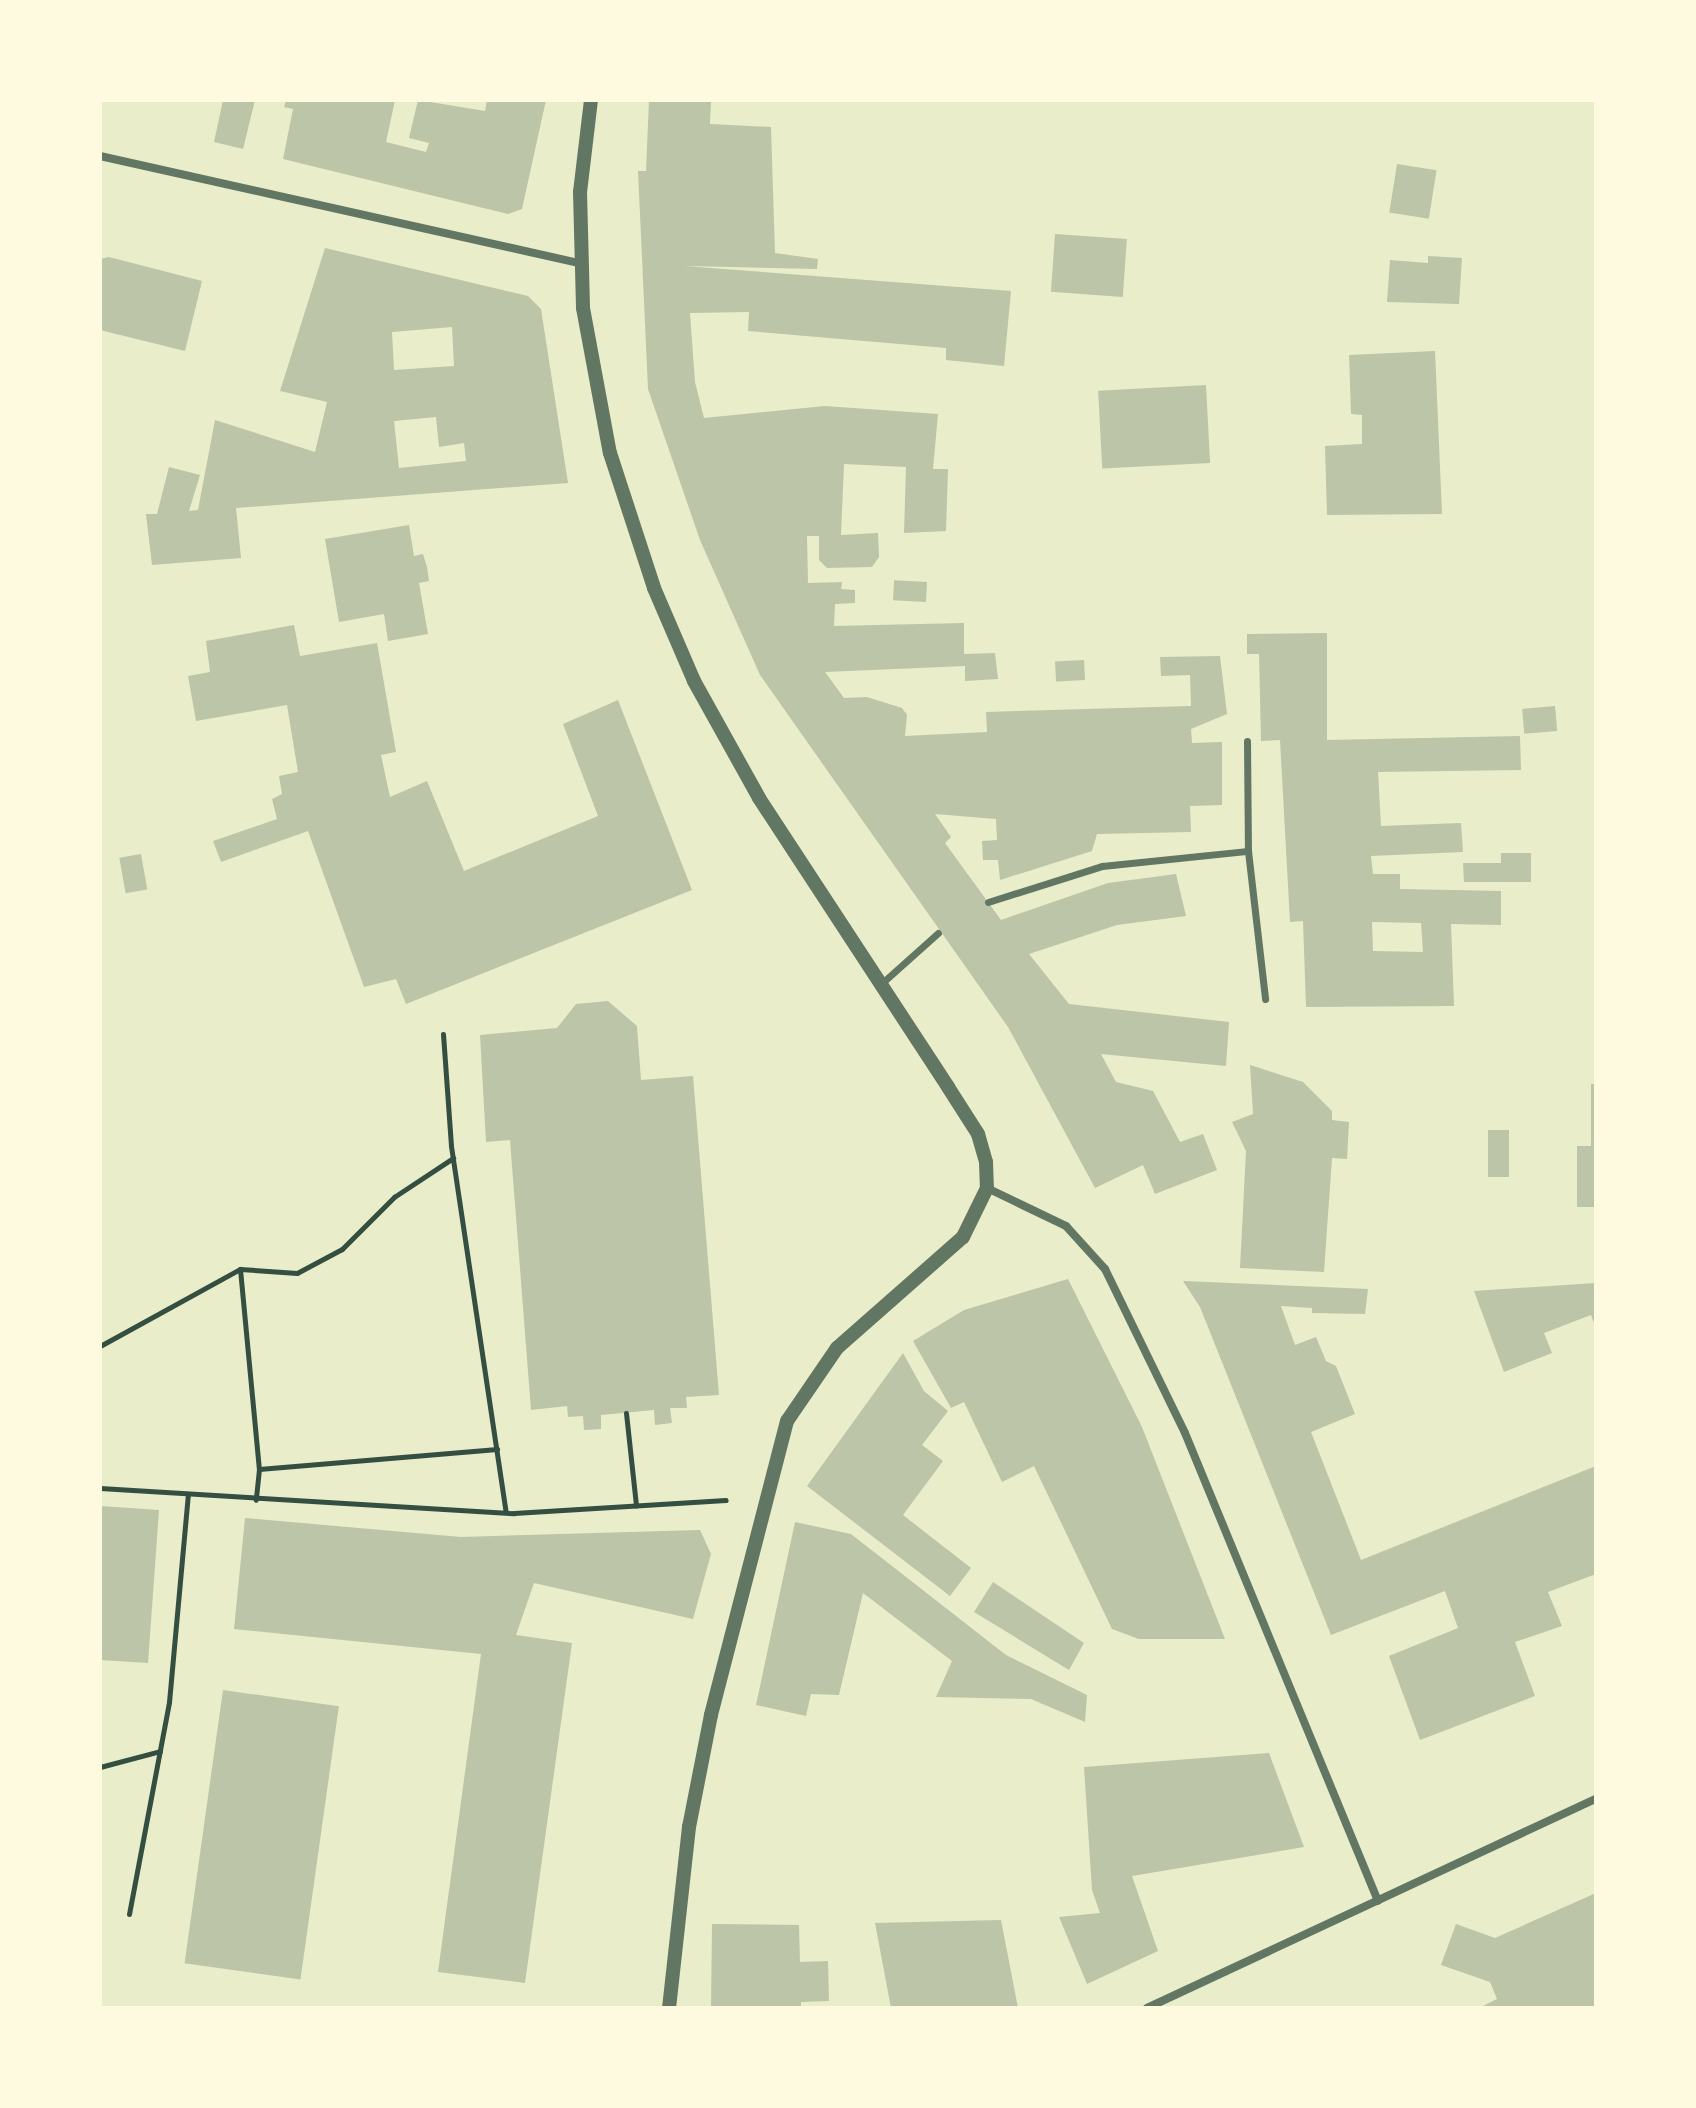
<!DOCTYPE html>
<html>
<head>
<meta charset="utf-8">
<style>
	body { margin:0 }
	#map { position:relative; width:1696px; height:2108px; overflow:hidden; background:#e9edc9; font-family:Poppins,sans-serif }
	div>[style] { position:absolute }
	.building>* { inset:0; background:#bcc5a7; transform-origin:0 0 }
	.path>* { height:5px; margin:-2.5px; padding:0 2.5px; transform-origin:2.5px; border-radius:2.5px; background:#344e41 }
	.pedestrian>* { height:7px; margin:-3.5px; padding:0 3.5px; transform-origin:3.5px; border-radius:3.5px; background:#617663 }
	.minor>* { height:8px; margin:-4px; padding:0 4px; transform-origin:4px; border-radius:4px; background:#617663 }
	.tertiary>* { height:14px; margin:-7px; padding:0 7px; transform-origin:7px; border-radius:7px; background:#617663 }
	span { translate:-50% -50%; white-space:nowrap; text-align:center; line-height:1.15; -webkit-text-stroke:6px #fefae0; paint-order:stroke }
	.frame { position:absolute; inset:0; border:102px solid #fefae0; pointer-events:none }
</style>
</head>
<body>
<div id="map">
	<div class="building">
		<div style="clip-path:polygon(223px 100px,255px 100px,243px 149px,214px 142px)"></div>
		<div style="clip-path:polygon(286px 100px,395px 100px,386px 142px,426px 152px,429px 143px,409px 138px,418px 100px,485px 111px,487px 100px,546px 100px,522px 209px,508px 214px,283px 159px,293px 109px,284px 107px)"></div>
		<div style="clip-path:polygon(649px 100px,711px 100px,710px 124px,771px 127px,775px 253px,818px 259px,817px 269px,684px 266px,1011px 291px,1004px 366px,946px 360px,946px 348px,748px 331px,749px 312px,690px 313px,695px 382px,704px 418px,825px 406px,938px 414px,933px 469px,948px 469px,946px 531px,904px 533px,906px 467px,844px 464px,841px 535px,878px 533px,879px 557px,872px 567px,827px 568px,819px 560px,819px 536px,807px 536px,808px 583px,842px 582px,841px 589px,855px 590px,855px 603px,835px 604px,834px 626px,964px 623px,964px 654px,995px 653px,998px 679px,965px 681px,965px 666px,825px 672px,844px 698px,867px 697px,902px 708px,907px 715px,905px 736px,987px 732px,986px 712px,1191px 706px,1190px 675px,1161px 676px,1160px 657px,1220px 656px,1227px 714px,1191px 729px,1192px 743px,1222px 742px,1222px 805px,1190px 806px,1191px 832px,1097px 834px,1092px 851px,1000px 880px,998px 860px,983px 860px,982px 841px,997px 840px,996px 819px,935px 814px,951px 837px,945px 843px,1001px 920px,1108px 883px,1176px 874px,1186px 916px,1117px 925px,1029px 954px,1069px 1004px,1229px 1022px,1226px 1066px,1101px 1054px,1116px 1082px,1153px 1091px,1180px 1142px,1203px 1134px,1217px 1170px,1155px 1194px,1143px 1165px,1095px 1188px,1008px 1027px,760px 675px,700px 540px,648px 389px,638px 171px,646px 171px)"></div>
		<div style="left:1397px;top:164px;width:40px;height:49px;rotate:9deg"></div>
		<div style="left:1055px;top:234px;width:72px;height:58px;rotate:4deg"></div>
		<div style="clip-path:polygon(evenodd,325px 248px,528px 296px,541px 309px,568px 483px,236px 508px,241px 558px,152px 565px,146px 514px,157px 514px,169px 467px,200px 475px,189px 511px,198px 510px,215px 420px,315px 452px,327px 402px,280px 391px,325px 248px,452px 327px,454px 366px,394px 370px,392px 332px,452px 327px,325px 248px,436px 417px,439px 447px,464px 443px,466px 461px,399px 468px,394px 421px,436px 417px)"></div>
		<div style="clip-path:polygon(1428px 256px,1462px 258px,1459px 304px,1387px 302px,1390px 260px,1428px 263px)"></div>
		<div style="clip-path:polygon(109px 257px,202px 281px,185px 351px,100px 330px,100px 259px)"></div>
		<div style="clip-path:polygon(1435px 351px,1442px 514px,1327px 515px,1325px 446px,1362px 444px,1362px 415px,1351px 414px,1349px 355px)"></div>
		<div style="left:1206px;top:385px;width:78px;height:108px;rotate:87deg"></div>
		<div style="clip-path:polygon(409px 525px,414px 556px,423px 554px,427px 567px,429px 581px,419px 583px,428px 634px,388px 641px,384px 614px,339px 622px,325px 539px)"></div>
		<div style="left:927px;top:582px;width:20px;height:33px;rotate:93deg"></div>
		<div style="clip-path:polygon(294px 625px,300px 656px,377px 643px,396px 752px,381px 755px,390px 797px,427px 781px,464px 871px,598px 816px,563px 724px,618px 700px,692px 890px,406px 1004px,396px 979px,364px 987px,308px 831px,221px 862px,213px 841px,277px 819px,272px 799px,282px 794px,279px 776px,298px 772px,287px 705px,196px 721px,188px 676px,210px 672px,206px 641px)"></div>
		<div style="clip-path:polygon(evenodd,1327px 633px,1327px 740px,1520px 736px,1521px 770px,1378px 772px,1381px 826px,1461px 823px,1463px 852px,1371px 856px,1373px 874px,1400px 874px,1400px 889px,1501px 891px,1501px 925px,1451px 924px,1454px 1006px,1306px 1007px,1303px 921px,1290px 922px,1280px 740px,1261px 741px,1259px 654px,1247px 654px,1247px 634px,1327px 633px,1372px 922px,1421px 923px,1423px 952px,1373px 951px,1372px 922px)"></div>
		<div style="left:1084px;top:660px;width:20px;height:29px;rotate:87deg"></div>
		<div style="left:1555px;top:706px;width:25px;height:33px;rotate:85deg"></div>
		<div style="clip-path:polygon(1501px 853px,1531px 853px,1531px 882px,1464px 882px,1463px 863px,1501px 863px)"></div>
		<div style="left:141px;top:854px;width:36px;height:22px;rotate:80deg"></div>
		<div style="clip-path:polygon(608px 1001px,637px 1026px,641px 1080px,693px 1076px,719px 1395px,686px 1397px,687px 1408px,670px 1408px,672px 1423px,655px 1425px,654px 1410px,601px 1415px,601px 1429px,584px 1430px,583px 1416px,568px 1417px,567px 1406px,531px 1410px,510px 1140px,486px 1142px,480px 1035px,557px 1028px,576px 1004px)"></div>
		<div style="clip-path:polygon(1250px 1065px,1303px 1082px,1332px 1111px,1332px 1120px,1349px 1122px,1347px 1159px,1332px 1158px,1324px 1272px,1240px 1268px,1246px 1151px,1232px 1122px,1253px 1114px)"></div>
		<div style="clip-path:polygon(1591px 1084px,1596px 1084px,1596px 1207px,1577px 1207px,1577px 1146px,1591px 1146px)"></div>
		<div style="left:1488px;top:1130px;width:21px;height:47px"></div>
		<div style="clip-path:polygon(1068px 1279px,1142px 1427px,1225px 1639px,1139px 1639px,1112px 1629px,1034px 1466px,1002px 1482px,964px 1402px,951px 1408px,913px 1341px,964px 1310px)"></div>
		<div style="clip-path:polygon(1183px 1281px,1368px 1289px,1365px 1314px,1312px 1313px,1312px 1308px,1281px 1306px,1295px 1345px,1316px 1337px,1326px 1361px,1336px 1366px,1355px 1414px,1311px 1432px,1361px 1560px,1596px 1466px,1596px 1574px,1548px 1592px,1562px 1626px,1515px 1642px,1535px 1696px,1420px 1740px,1389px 1656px,1458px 1628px,1445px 1591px,1331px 1635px,1200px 1307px)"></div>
		<div style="clip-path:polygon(1596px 1283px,1596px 1328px,1591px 1315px,1544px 1333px,1552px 1353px,1504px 1372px,1474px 1291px)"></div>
		<div style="clip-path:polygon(903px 1353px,924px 1391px,948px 1411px,922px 1445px,943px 1461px,903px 1515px,971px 1568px,950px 1596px,807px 1486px)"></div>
		<div style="clip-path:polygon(100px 1506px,159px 1510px,148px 1663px,100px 1660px)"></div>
		<div style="clip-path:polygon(245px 1518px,461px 1537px,700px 1530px,711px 1554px,693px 1619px,534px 1583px,516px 1635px,572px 1643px,525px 1983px,438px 1972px,481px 1654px,234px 1629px)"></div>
		<div style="clip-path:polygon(795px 1522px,851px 1534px,1006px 1655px,1087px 1695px,1085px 1722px,1031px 1699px,936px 1697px,952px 1661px,863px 1593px,839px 1695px,811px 1694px,806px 1716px,756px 1705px)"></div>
		<div style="clip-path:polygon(993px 1582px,1084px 1643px,1069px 1670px,974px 1612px)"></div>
		<div style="left:223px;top:1690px;width:117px;height:276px;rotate:8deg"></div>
		<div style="clip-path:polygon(1269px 1753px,1304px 1847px,1132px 1876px,1158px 1951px,1087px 1984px,1059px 1917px,1100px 1913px,1092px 1890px,1084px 1767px)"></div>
		<div style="clip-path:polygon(1596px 1893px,1596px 2008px,1479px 2008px,1497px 1999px,1490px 1982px,1441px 1965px,1456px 1924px,1495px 1938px)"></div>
		<div style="clip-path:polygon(1001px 1920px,1018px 2008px,891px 2008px,875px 1923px)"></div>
		<div style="clip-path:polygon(712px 1924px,799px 1925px,800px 1962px,828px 1961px,829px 2001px,801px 2002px,801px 2008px,711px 2008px)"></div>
	</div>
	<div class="path">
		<div style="left:443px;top:1034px;width:112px;rotate:85.9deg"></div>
		<div style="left:451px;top:1146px;width:370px;rotate:81.5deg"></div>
		<div style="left:240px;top:1269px;width:201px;rotate:84.6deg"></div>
		<div style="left:259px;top:1469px;width:31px;rotate:96deg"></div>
		<div style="left:100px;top:1346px;width:160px;rotate:-28.8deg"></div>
		<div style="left:240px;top:1269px;width:57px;rotate:4deg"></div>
		<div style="left:297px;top:1273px;width:51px;rotate:-28.1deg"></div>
		<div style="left:342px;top:1249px;width:74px;rotate:-45deg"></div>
		<div style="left:394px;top:1197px;width:71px;rotate:-33.5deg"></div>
		<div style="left:626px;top:1413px;width:93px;rotate:83.8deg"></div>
		<div style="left:259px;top:1469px;width:239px;rotate:-4.8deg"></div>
		<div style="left:100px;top:1488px;width:415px;rotate:3.5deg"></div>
		<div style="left:514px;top:1513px;width:212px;rotate:-3.5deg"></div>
		<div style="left:100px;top:1767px;width:62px;rotate:-14.9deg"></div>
		<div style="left:129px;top:1914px;width:216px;rotate:-79.3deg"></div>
		<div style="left:169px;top:1702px;width:209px;rotate:-84.8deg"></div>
	</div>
	<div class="pedestrian">
		<div style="left:1247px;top:741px;width:110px;rotate:89.5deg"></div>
		<div style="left:1248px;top:851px;width:149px;rotate:83.4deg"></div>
		<div style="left:988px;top:902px;width:120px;rotate:-17.5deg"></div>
		<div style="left:1102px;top:866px;width:147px;rotate:-5.9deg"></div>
		<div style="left:882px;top:983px;width:75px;rotate:-41.8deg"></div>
	</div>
	<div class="minor">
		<div style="left:100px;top:156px;width:491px;rotate:12.6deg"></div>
		<div style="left:987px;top:1188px;width:88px;rotate:25.7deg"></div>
		<div style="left:1066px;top:1226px;width:58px;rotate:47.8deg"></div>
		<div style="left:1105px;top:1269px;width:182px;rotate:64deg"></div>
		<div style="left:1185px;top:1433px;width:506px;rotate:67.59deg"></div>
		<div style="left:1147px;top:2008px;width:495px;rotate:-25deg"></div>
	</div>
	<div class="tertiary">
		<div style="left:591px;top:100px;width:93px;rotate:96.8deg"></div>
		<div style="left:580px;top:192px;width:116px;rotate:88.5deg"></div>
		<div style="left:583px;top:308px;width:147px;rotate:79.5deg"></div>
		<div style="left:610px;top:453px;width:142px;rotate:71.9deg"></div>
		<div style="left:654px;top:588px;width:101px;rotate:66.7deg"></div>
		<div style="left:694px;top:681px;width:134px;rotate:60.9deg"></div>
		<div style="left:759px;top:798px;width:345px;rotate:56.8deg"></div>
		<div style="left:948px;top:1087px;width:56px;rotate:57.4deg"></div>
		<div style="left:978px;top:1134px;width:29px;rotate:74deg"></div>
		<div style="left:986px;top:1162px;width:26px;rotate:88deg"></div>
		<div style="left:987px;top:1188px;width:55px;rotate:116.1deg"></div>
		<div style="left:963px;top:1237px;width:168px;rotate:138.6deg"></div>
		<div style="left:837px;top:1348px;width:88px;rotate:124.4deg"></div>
		<div style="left:787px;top:1421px;width:304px;rotate:104.5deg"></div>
		<div style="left:711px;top:1715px;width:114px;rotate:101.1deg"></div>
		<div style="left:689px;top:1827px;width:182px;rotate:96.3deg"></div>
	</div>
	<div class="frame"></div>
</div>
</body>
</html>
